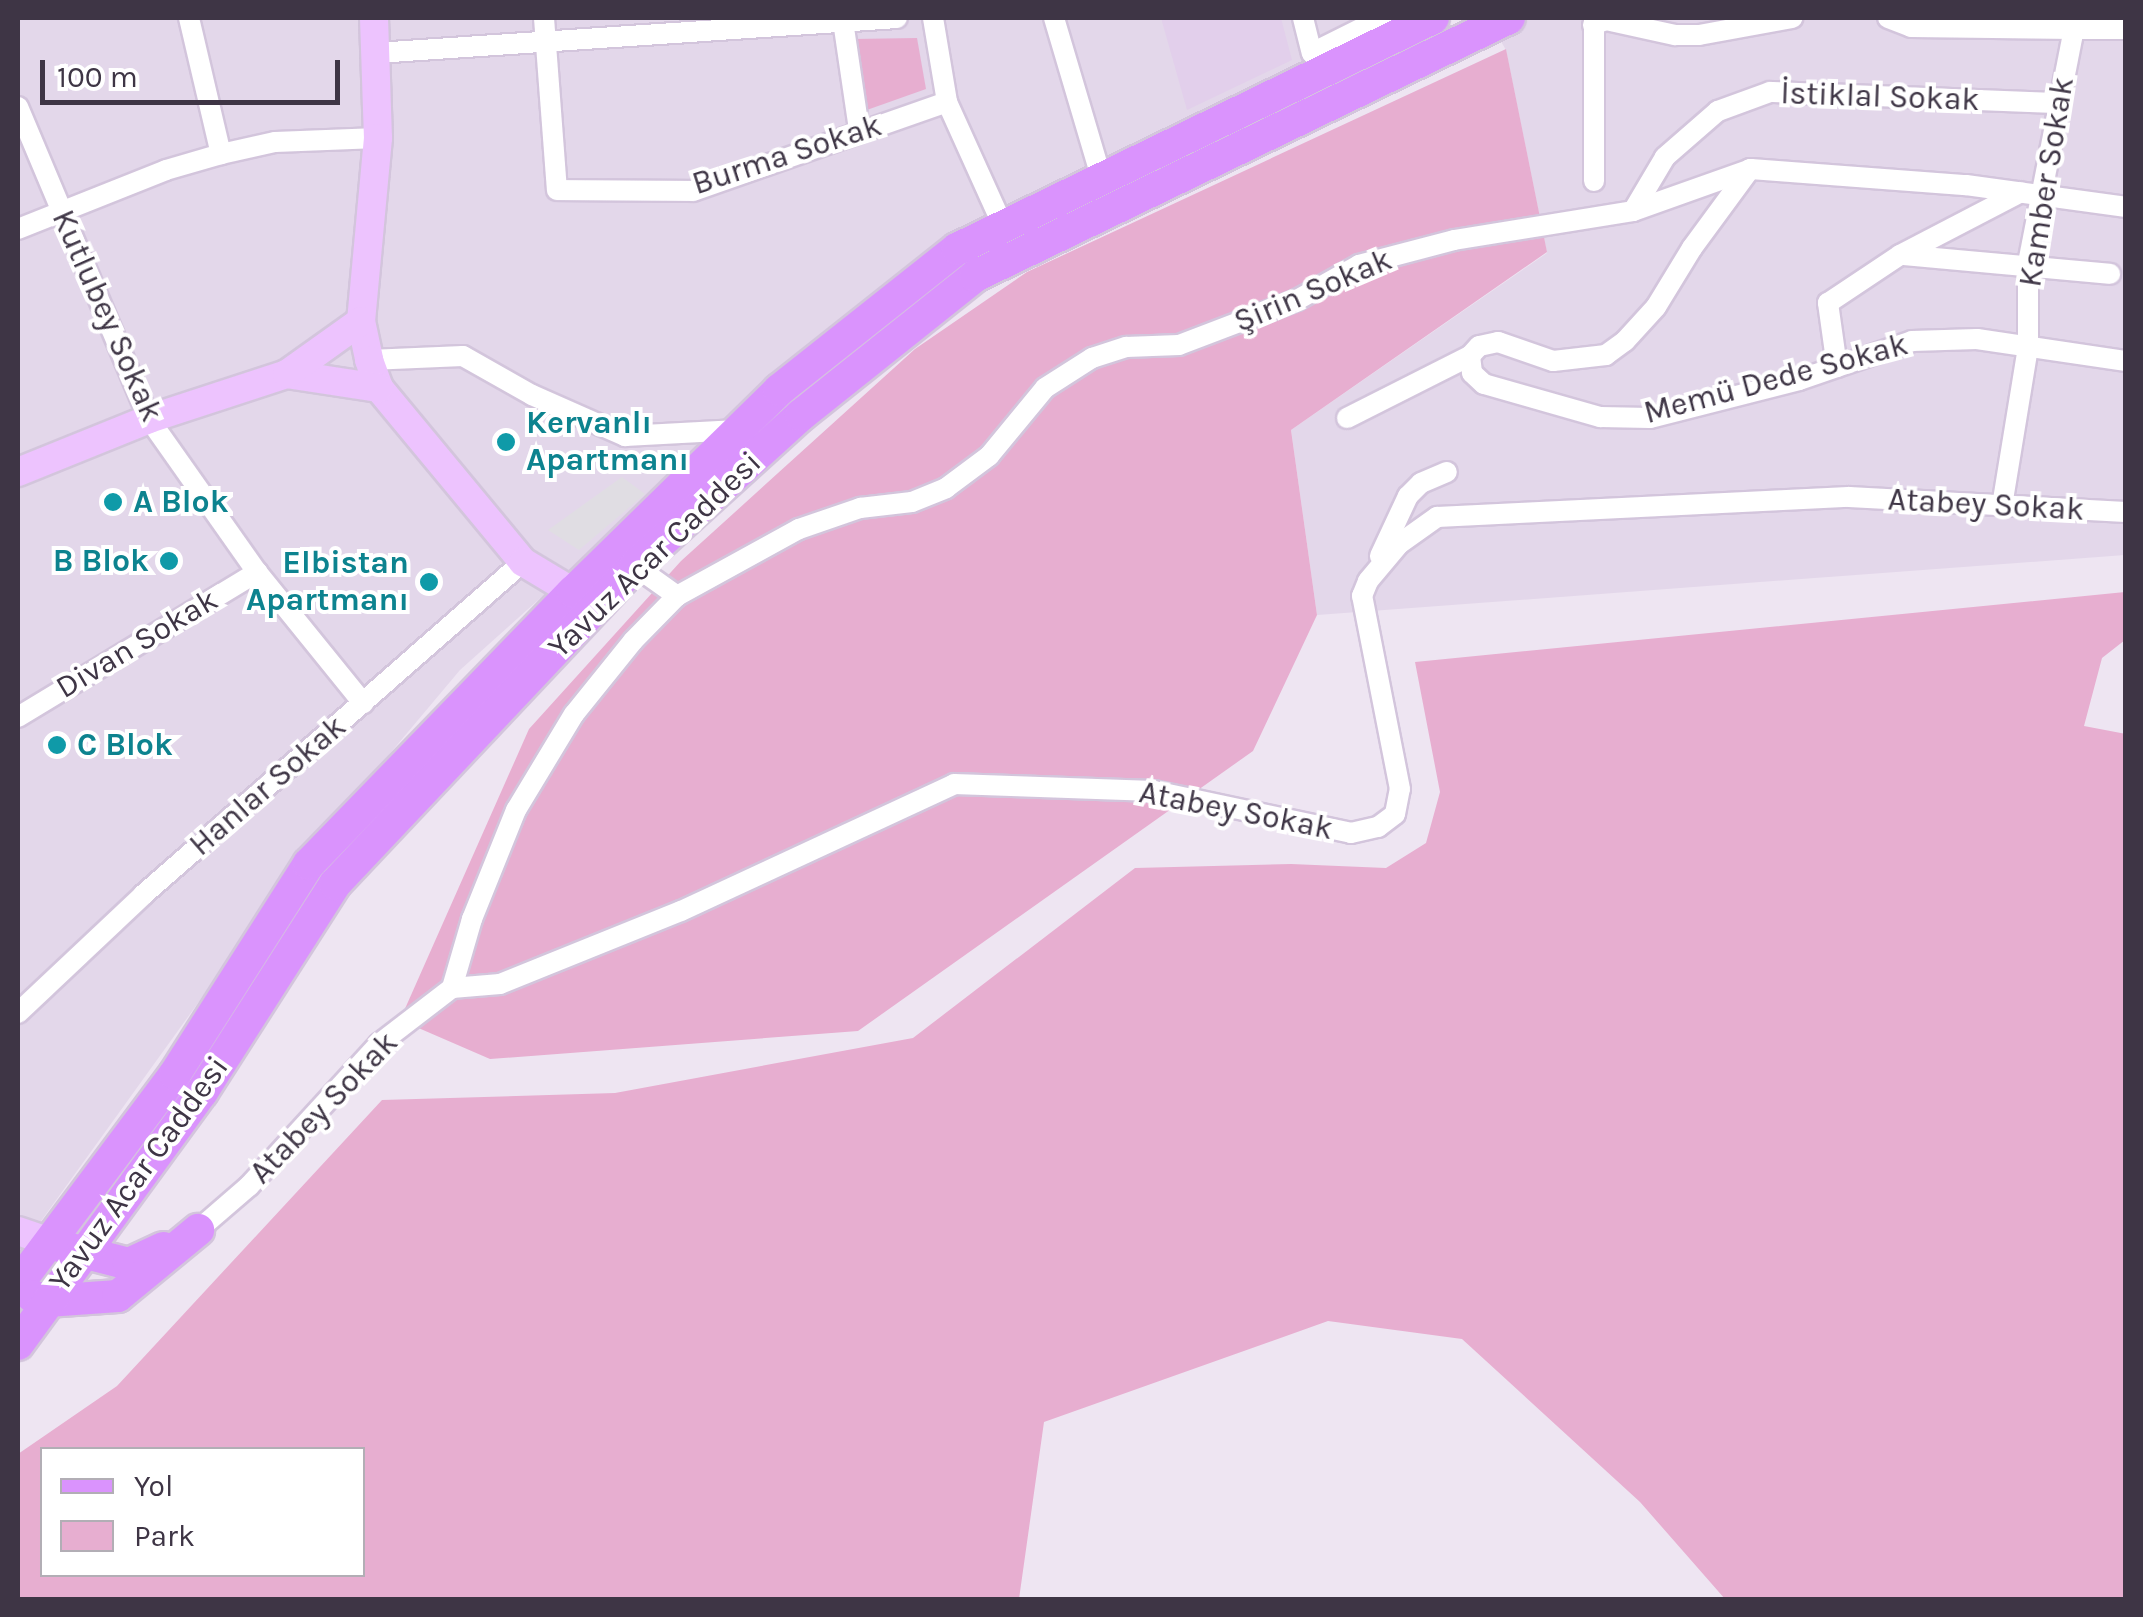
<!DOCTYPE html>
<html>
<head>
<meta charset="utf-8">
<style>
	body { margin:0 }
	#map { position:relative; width:2143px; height:1617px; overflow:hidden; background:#eee5f2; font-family:Karla,sans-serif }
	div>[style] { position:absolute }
	.residential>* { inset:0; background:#e3d7ea }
	.education>* { inset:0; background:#e2cfeb }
	.green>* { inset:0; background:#e7aed0 }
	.parking>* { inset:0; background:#e0dde3 }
	.roads { filter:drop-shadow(2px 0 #d3c5dc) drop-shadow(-2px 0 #d3c5dc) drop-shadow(0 2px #d3c5dc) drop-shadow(0 -2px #d3c5dc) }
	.street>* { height:20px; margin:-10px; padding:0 10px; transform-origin:10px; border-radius:10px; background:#fff }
	.secondary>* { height:28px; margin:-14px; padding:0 14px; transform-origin:14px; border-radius:14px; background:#edc3fe }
	.primary>* { height:32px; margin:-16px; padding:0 16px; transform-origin:16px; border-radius:16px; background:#da93fd }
	.dots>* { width:28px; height:28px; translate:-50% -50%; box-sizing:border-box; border:5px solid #fff; border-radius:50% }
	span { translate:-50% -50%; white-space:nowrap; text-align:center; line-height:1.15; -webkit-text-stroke:8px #fff; paint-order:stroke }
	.street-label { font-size:32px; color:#3e3545 }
	.culture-label { font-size:32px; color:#0d838f; font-weight:700 }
	.left { translate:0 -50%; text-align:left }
	.right { translate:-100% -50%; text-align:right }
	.frame { position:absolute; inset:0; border:20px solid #3e3545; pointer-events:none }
	.legend { position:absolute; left:40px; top:1447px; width:325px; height:130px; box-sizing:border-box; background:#fff; border:2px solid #b2aeb5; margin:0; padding:12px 18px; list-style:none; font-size:30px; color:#3e3545 }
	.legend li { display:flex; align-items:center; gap:20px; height:50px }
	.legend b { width:50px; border:2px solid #b2aeb5 }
	.scale { position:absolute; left:40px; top:60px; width:300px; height:45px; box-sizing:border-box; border:5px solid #3e3545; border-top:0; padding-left:12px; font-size:30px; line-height:35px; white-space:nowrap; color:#3e3545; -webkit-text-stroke:8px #fff; paint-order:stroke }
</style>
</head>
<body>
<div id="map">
	<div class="residential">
		<div style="clip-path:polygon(18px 18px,1405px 18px,913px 264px,460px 670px,303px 857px,18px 1253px)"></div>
		<div style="clip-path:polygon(1487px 18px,2125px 18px,2125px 555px,1317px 615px,1291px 430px,1547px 253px,1506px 50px)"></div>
	</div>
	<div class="education">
		<div style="clip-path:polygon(1161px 18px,1281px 18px,1292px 60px,1187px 110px)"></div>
	</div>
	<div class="green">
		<div style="clip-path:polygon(917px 38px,926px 89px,864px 111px,853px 39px)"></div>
		<div style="clip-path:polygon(1506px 49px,1547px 252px,1291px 430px,1317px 615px,1253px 751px,858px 1031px,490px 1059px,400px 1020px,529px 729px,681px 561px,915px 349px,1027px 272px)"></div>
		<div style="clip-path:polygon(evenodd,2125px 592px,2125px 640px,2102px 658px,2084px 726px,2126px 734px,2125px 1599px,1725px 1599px,1640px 1502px,1462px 1339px,1328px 1321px,1044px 1422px,1019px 1599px,18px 1599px,18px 1454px,117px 1386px,382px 1100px,615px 1093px,913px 1038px,1135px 868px,1291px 864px,1386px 868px,1426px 843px,1440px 792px,1415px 662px,2125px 592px,42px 1450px,362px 1450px,362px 1574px,42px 1574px,42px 1450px)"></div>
	</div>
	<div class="parking">
		<div style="clip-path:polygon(622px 477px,645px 494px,579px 550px,548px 530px)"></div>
	</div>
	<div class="roads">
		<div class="street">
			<div style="left:189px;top:18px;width:140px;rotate:76.8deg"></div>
			<div style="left:544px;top:18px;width:172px;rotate:85.7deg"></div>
			<div style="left:557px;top:190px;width:136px;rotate:0.4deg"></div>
			<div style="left:693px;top:191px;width:269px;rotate:-19.3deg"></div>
			<div style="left:933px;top:18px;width:85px;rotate:80.5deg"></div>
			<div style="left:947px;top:102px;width:136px;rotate:65.7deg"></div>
			<div style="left:1054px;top:18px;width:166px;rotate:73.5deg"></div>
			<div style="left:1303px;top:18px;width:36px;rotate:76deg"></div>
			<div style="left:1312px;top:53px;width:78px;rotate:-26.6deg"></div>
			<div style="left:1594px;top:18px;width:163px;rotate:90deg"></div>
			<div style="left:1888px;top:18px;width:25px;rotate:21deg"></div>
			<div style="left:1911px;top:27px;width:163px;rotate:0.7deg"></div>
			<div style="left:843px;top:21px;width:110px;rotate:81.6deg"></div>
			<div style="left:1593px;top:25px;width:14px;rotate:-21deg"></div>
			<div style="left:1606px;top:20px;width:71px;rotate:12.3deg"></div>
			<div style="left:1675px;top:35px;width:24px"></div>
			<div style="left:1699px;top:35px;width:95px;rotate:-10.4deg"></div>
			<div style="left:376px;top:53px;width:522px;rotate:-3.84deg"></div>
			<div style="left:18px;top:107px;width:338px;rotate:67.2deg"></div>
			<div style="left:149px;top:419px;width:187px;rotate:54.8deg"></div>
			<div style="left:257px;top:572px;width:169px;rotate:51deg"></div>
			<div style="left:1750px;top:169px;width:98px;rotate:126.3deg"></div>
			<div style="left:1692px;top:248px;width:69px;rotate:121.4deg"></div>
			<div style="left:1656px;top:307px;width:46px;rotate:132.4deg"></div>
			<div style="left:1625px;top:341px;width:24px;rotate:144deg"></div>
			<div style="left:1606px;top:355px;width:53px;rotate:173.5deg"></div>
			<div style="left:1553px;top:361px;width:58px;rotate:-160.9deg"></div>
			<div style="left:1498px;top:342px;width:19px;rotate:168deg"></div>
			<div style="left:1479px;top:346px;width:13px;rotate:132deg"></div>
			<div style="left:1470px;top:356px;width:17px;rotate:83deg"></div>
			<div style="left:1472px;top:373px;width:16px;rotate:43deg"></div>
			<div style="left:1484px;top:384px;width:121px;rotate:15.9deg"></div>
			<div style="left:1600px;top:417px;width:50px;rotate:1.1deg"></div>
			<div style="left:1650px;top:418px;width:154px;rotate:-14.3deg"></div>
			<div style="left:1799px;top:380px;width:120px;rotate:-19deg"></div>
			<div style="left:1912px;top:341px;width:65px;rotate:-1.8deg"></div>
			<div style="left:1977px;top:339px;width:151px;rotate:8.4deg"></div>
			<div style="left:1633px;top:211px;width:63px;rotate:-59.3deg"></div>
			<div style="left:1665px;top:157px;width:70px;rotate:-41deg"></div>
			<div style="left:1718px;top:111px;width:55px;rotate:-20.1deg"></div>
			<div style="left:1770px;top:92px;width:288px;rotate:2.2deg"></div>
			<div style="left:18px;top:229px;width:159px;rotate:-21.7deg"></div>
			<div style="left:166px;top:170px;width:57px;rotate:-16.2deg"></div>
			<div style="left:221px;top:154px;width:55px;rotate:-12.5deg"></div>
			<div style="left:275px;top:142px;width:103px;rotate:-2.2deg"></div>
			<div style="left:1903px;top:255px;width:208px;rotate:5.2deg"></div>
			<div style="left:369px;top:360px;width:94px;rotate:-2.4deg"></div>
			<div style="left:463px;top:356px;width:79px;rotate:29.5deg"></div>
			<div style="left:532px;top:395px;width:102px;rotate:23.8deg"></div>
			<div style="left:625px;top:436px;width:113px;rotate:-3deg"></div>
			<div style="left:1837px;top:367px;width:65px;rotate:-98deg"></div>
			<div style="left:1828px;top:303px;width:87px;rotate:-33.7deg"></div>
			<div style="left:1900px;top:255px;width:136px;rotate:-27.5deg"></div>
			<div style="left:1347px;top:418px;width:138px;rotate:-26.8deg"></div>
			<div style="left:2002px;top:506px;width:160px;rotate:-80.7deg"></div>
			<div style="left:2028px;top:348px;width:85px;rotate:-90deg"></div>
			<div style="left:2028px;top:263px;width:238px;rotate:-78.9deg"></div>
			<div style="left:2074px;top:29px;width:52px"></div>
			<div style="left:1380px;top:556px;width:66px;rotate:-65deg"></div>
			<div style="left:1408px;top:496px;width:18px;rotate:-45deg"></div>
			<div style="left:1421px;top:483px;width:28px;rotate:-23deg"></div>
			<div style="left:635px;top:566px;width:52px;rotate:35.5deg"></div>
			<div style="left:677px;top:596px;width:139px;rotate:-28.8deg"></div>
			<div style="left:799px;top:529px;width:65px;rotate:-19deg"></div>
			<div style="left:860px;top:508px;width:52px;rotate:-6.6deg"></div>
			<div style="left:912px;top:502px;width:37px;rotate:-22deg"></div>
			<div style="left:946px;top:488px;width:54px;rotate:-36.7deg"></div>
			<div style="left:989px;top:456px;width:88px;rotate:-50.5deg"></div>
			<div style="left:1045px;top:388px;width:56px;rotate:-32.6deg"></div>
			<div style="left:1092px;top:358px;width:36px;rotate:-18deg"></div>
			<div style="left:1126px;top:347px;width:53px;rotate:-2.2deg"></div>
			<div style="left:1179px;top:345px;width:126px;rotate:-20.9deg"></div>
			<div style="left:1297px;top:300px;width:71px;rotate:-29.4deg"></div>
			<div style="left:1359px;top:265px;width:98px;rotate:-14.7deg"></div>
			<div style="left:1454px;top:240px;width:181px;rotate:-9.2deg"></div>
			<div style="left:1633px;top:211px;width:125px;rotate:-19.6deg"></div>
			<div style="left:1751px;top:169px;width:216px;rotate:4.3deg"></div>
			<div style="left:1966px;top:185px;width:162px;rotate:7.8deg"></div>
			<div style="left:677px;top:596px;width:63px;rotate:134.4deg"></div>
			<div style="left:633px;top:641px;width:94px;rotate:128.9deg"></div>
			<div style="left:574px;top:714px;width:112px;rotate:121.1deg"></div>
			<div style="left:516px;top:810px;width:118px;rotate:112deg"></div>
			<div style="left:472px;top:919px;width:72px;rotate:106.2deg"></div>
			<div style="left:452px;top:988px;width:48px;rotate:-4.8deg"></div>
			<div style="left:500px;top:984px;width:195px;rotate:-22deg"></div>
			<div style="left:681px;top:911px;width:301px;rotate:-24.9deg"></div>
			<div style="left:954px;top:784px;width:200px;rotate:2deg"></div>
			<div style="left:1154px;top:791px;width:201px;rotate:12deg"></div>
			<div style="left:1351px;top:833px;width:28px;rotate:-13deg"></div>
			<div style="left:1378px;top:827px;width:21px;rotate:-37deg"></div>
			<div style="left:1395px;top:814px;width:25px;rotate:-79deg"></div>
			<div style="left:1400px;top:789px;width:197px;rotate:-101.1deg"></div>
			<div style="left:1362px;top:596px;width:16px;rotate:-68deg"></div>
			<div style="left:1368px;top:581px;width:48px;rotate:-50deg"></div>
			<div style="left:1399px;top:544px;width:47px;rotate:-35.4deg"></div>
			<div style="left:1437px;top:517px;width:412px;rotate:-2.8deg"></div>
			<div style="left:1849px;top:497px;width:277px;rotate:3.1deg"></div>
			<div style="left:18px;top:717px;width:280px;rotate:-31.2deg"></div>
			<div style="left:18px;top:1013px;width:172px;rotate:-43.3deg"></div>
			<div style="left:143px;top:895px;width:505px;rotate:-41.23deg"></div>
			<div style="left:198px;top:1230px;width:67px;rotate:-40.8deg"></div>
			<div style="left:249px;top:1186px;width:193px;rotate:-47.5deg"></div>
			<div style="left:379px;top:1044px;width:92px;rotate:-37.5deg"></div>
		</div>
		<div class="secondary">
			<div style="left:374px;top:18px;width:120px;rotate:88.1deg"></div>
			<div style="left:378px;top:138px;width:184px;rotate:95.3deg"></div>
			<div style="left:361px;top:321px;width:40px;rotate:78deg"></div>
			<div style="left:369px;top:360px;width:30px;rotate:70deg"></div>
			<div style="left:379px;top:388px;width:226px;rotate:50.4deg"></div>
			<div style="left:523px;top:562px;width:58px;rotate:31deg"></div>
			<div style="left:287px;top:374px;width:93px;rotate:8.7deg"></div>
			<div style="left:18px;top:472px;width:141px;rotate:-22deg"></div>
			<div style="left:149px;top:419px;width:145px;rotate:-18.1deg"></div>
			<div style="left:287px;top:374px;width:91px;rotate:-35.6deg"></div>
			<div style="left:18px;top:1231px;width:31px;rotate:19deg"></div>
		</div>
		<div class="primary">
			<div style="left:63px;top:1247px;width:68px;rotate:14.4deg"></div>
			<div style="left:129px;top:1264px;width:38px;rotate:-25deg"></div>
			<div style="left:18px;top:1284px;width:262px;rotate:-53.2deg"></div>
			<div style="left:175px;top:1074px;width:249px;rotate:-57.5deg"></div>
			<div style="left:309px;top:864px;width:379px;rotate:-45.9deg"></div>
			<div style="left:573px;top:592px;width:289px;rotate:-44.4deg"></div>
			<div style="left:779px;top:390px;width:227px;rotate:-38.4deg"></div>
			<div style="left:957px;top:249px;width:529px;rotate:-25.89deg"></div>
			<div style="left:32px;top:1296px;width:16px;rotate:18deg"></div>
			<div style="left:47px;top:1301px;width:71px;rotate:-4deg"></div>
			<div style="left:118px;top:1296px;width:104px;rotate:-39.5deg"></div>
			<div style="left:18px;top:1344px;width:312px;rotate:-53.9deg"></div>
			<div style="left:202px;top:1092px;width:247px;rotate:-57.4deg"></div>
			<div style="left:335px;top:884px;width:437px;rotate:-46.7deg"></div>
			<div style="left:635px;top:566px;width:224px;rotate:-42.3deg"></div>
			<div style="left:801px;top:415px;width:223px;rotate:-38.6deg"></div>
			<div style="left:975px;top:276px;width:593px;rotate:-25.79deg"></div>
		</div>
	</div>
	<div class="dots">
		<div style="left:506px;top:442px;background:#0f9aa8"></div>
		<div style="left:113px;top:502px;background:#0f9aa8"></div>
		<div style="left:169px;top:561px;background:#0f9aa8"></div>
		<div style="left:429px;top:582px;background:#0f9aa8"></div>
		<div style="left:57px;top:745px;background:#0f9aa8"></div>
	</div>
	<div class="street-label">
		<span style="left:1880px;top:97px;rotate:2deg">İstiklal Sokak</span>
		<span style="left:787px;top:155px;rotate:-18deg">Burma Sokak</span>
		<span style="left:2047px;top:182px;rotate:-81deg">Kamber Sokak</span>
		<span style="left:1313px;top:291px;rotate:-23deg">Şirin Sokak</span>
		<span style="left:107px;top:316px;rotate:66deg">Kutlubey Sokak</span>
		<span style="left:1776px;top:379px;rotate:-15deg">Memü Dede Sokak</span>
		<span style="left:1986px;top:505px;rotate:3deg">Atabey Sokak</span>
		<span style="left:655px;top:555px;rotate:-44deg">Yavuz Acar Caddesi</span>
		<span style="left:137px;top:644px;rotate:-31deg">Divan Sokak</span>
		<span style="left:268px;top:786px;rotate:-41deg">Hanlar Sokak</span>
		<span style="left:1236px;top:811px;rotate:11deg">Atabey Sokak</span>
		<span style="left:324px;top:1108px;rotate:-46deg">Atabey Sokak</span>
		<span style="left:139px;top:1174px;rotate:-54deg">Yavuz Acar Caddesi</span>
	</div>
	<div class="culture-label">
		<span class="left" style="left:526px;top:442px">Kervanlı<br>Apartmanı</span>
		<span class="left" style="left:133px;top:502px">A Blok</span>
		<span class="right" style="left:149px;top:561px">B Blok</span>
		<span class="right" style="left:409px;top:582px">Elbistan<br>Apartmanı</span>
		<span class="left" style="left:77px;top:745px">C Blok</span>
	</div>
	<div class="frame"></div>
	<ul class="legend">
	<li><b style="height:12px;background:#da93fd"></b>Yol</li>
	<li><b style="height:28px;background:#e7aed0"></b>Park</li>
	</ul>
	<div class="scale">100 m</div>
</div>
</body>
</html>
